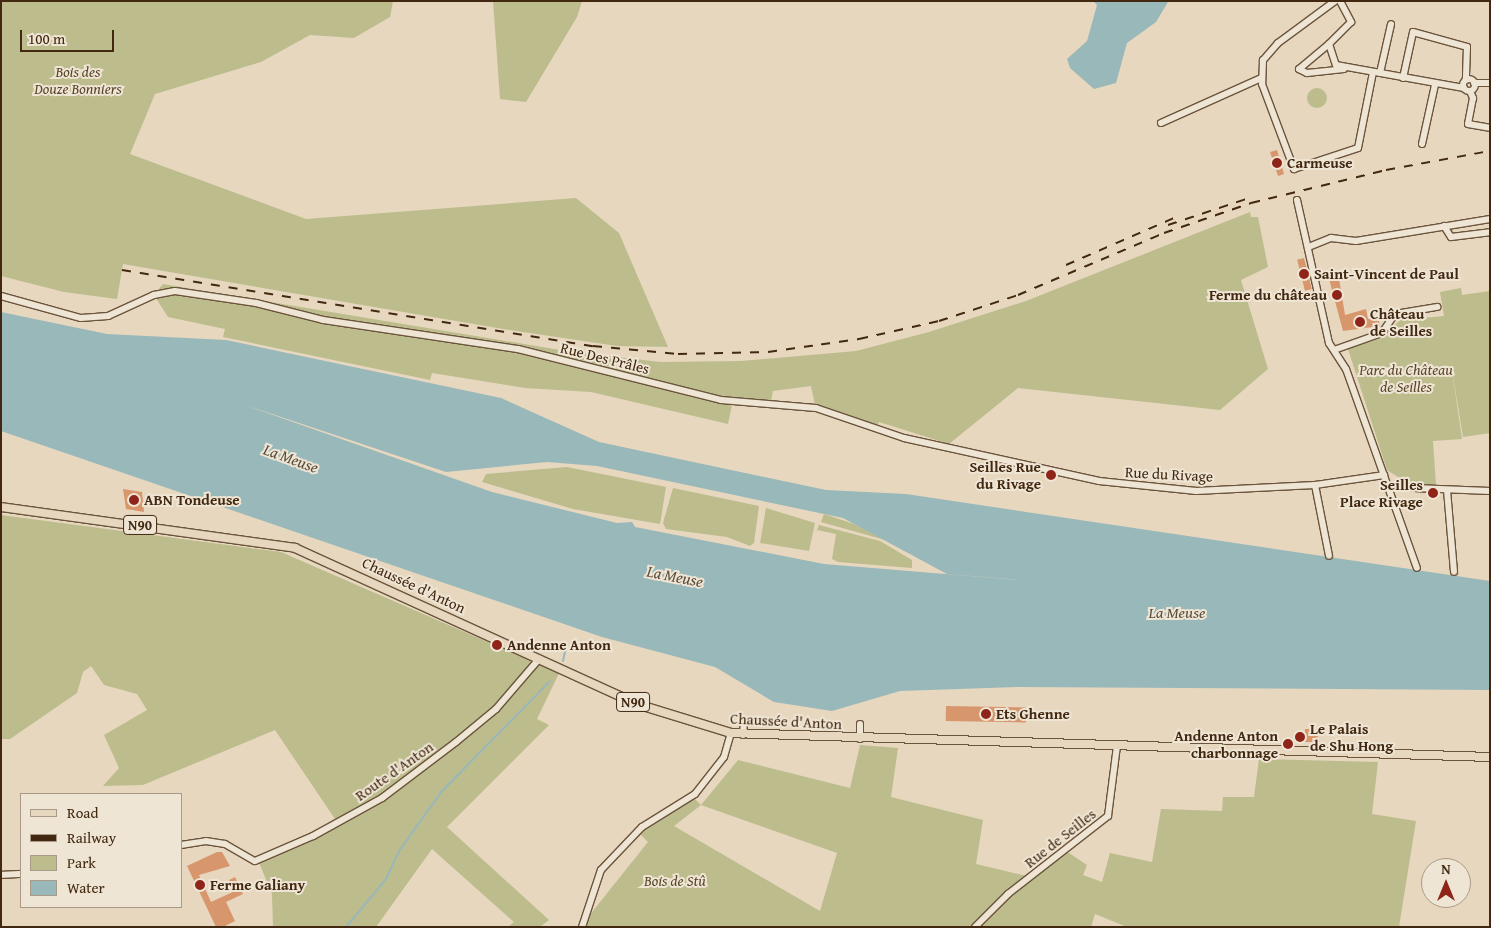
<!DOCTYPE html>
<html>
<head>
<meta charset="utf-8">
<style>
	body { margin:0 }
	#map { position:relative; width:1491px; height:928px; overflow:hidden; background:#e6d7be; font-family:"Gentium Book Plus",serif }
	div>[style] { position:absolute }
	.green>* { inset:0; background:#bcbc8d }
	.round { border-radius:50% }
	.water>* { inset:0; background:#99b8ba }
	.stream>* { height:2px; margin:-1px; padding:0 1px; transform-origin:1px; border-radius:1px; background:#99b8ba }
	.building>* { inset:0; background:#d8966d; transform-origin:0 0 }
	.roads { filter:drop-shadow(1px 0 #6b543c) drop-shadow(-1px 0 #6b543c) drop-shadow(0 1px #6b543c) drop-shadow(0 -1px #6b543c) }
	.minor>* { height:6px; margin:-3px; padding:0 3px; transform-origin:3px; border-radius:3px; background:#efe5d5 }
	.minor>.ring { margin:-3px; padding:0; box-sizing:content-box; background:none; border:6px solid #efe5d5; border-radius:50% }
	.major>* { height:8px; margin:-4px; padding:0 4px; transform-origin:4px; border-radius:4px; background:#e6d7be }
	.rail>* { height:2px; margin-top:-1px; transform-origin:0; background:repeating-linear-gradient(90deg,#422810 0 9px,transparent 0 18px) }
	.dots>* { width:14px; height:14px; translate:-50% -50%; box-sizing:border-box; border:2px solid #efe5d5; border-radius:50% }
	span { translate:-50% -50%; white-space:nowrap; text-align:center; line-height:1.15; -webkit-text-stroke:4px #efe5d5; paint-order:stroke }
	.shield-label span { padding:1px 4px; background:#efe5d5; border:1px solid; border-radius:4px; -webkit-text-stroke-width:0 }
	.shield-label { font-size:14px; color:#422810; font-weight:700 }
	.park-label { font-size:15px; color:#5a4629; font-style:italic }
	.poi-label { font-size:15px; color:#422810; font-weight:700 }
	.left { translate:0 -50%; text-align:left }
	.right { translate:-100% -50%; text-align:right }
	.street-label { font-size:15px; color:#422810 }
	.water-label { font-size:16px; color:#584c3a; font-style:italic }
	.frame { position:absolute; inset:0; border:2px solid #422810; pointer-events:none }
	.legend { position:absolute; left:20px; top:793px; width:162px; height:115px; box-sizing:border-box; background:#efe5d5; border:1px solid #aa9986; margin:0; padding:6px 9px; list-style:none; font-size:15px; color:#422810 }
	.legend li { display:flex; align-items:center; gap:10px; height:25px }
	.legend b { width:25px; border:1px solid #aa9986 }
	.north { position:absolute; left:1421px; top:858px; width:50px; height:50px; box-sizing:border-box; background:#efe5d5; border:1px solid #aa9986; border-radius:50%; rotate:0deg; font-size:14px; font-weight:700; line-height:20px; text-align:center; color:#422810 }
	.north::after { content:''; display:block; margin:auto; width:18px; height:22px; background:#8f2418; clip-path:polygon(50% 0,100% 100%,50% 72%,0 100%) }
	.scale { position:absolute; left:20px; top:30px; width:94px; height:22px; box-sizing:border-box; border:2px solid #422810; border-top:0; padding-left:6px; font-size:15px; line-height:18px; white-space:nowrap; color:#422810; -webkit-text-stroke:4px #efe5d5; paint-order:stroke }
</style>
</head>
<body>
<div id="map">
	<div class="green">
		<div style="clip-path:polygon(1px 1px,393px 1px,390px 17px,354px 38px,310px 35px,261px 62px,155px 94px,130px 154px,306px 219px,576px 198px,619px 233px,668px 347px,617px 346px,503px 329px,123px 264px,117px 299px,64px 292px,1px 276px)"></div>
		<div style="clip-path:polygon(493px 1px,582px 1px,577px 17px,526px 102px,500px 99px)"></div>
		<div class="round" style="left:1307px;top:88px;width:20px;height:20px"></div>
		<div style="clip-path:polygon(1250px 212px,1251px 217px,1258px 217px,1268px 267px,1241px 280px,1268px 369px,1220px 410px,1018px 388px,949px 444px,879px 422px,876px 427px,815px 405px,811px 386px,773px 391px,771px 401px,733px 400px,728px 424px,591px 392px,525px 388px,432px 373px,430px 380px,223px 337px,225px 329px,168px 317px,154px 295px,163px 284px,572px 352px,661px 362px,741px 361px,856px 351px,929px 332px,1026px 301px)"></div>
		<div style="clip-path:polygon(1461px 288px,1462px 295px,1490px 291px,1490px 433px,1463px 437px,1451px 364px,1462px 439px,1433px 441px,1436px 485px,1409px 484px,1387px 470px,1348px 349px,1382px 338px,1400px 320px,1444px 316px,1440px 292px)"></div>
		<div style="clip-path:polygon(567px 467px,666px 487px,660px 524px,573px 509px,482px 482px,486px 474px)"></div>
		<div style="clip-path:polygon(673px 488px,759px 506px,754px 543px,750px 546px,727px 537px,666px 529px,663px 523px)"></div>
		<div style="clip-path:polygon(766px 508px,815px 523px,809px 551px,760px 543px)"></div>
		<div style="clip-path:polygon(824px 514px,854px 524px,885px 540px,821px 522px)"></div>
		<div style="clip-path:polygon(1px 515px,281px 552px,531px 661px,520px 678px,539px 659px,561px 669px,537px 719px,549px 725px,447px 827px,549px 920px,540px 927px,508px 927px,514px 922px,432px 849px,376px 927px,273px 927px,272px 894px,258px 860px,337px 822px,275px 730px,143px 785px,103px 786px,119px 768px,104px 735px,147px 710px,137px 694px,104px 685px,91px 666px,83px 672px,77px 693px,10px 739px,1px 739px)"></div>
		<div style="clip-path:polygon(819px 525px,880px 541px,912px 560px,912px 568px,838px 562px,832px 559px,836px 534px,817px 530px)"></div>
		<div style="clip-path:polygon(evenodd,860px 745px,898px 748px,891px 797px,983px 820px,976px 864px,1027px 876px,972px 927px,580px 927px,648px 842px,639px 833px,693px 797px,701px 805px,738px 760px,850px 788px,860px 745px,701px 805px,837px 853px,820px 911px,674px 826px,701px 805px)"></div>
		<div style="clip-path:polygon(1259px 759px,1378px 762px,1372px 814px,1416px 821px,1399px 927px,1127px 927px,1095px 914px,1091px 927px,980px 927px,1025px 882px,1066px 851px,1087px 865px,1083px 875px,1102px 882px,1110px 853px,1152px 862px,1161px 809px,1222px 811px,1223px 797px,1254px 797px)"></div>
	</div>
	<div class="water">
		<div style="clip-path:polygon(1093px 1px,1168px 2px,1156px 22px,1127px 43px,1116px 83px,1094px 89px,1070px 68px,1067px 59px,1087px 41px,1097px 5px)"></div>
		<div style="clip-path:polygon(evenodd,1px 312px,107px 334px,226px 340px,501px 398px,599px 442px,826px 490px,906px 494px,1490px 581px,1490px 690px,1017px 687px,900px 691px,832px 711px,774px 702px,715px 667px,602px 637px,1px 431px,1px 312px,242px 404px,446px 472px,547px 462px,597px 466px,843px 518px,947px 574px,1105px 587px,824px 564px,635px 527px,632px 522px,617px 523px,492px 492px,242px 404px)"></div>
	</div>
	<div class="stream">
		<div style="left:563px;top:661px;width:14px;rotate:-78deg"></div>
		<div style="left:346px;top:927px;width:62px;rotate:-50.2deg"></div>
		<div style="left:386px;top:879px;width:31px;rotate:-65deg"></div>
		<div style="left:399px;top:851px;width:74px;rotate:-54.4deg"></div>
		<div style="left:442px;top:791px;width:154px;rotate:-45.5deg"></div>
	</div>
	<div class="building">
		<div style="clip-path:polygon(1277px 150px,1284px 174px,1278px 176px,1270px 152px)"></div>
		<div style="left:1304px;top:258px;width:32px;height:7px;rotate:76deg"></div>
		<div style="clip-path:polygon(1338px 272px,1345px 315px,1366px 309px,1368px 319px,1378px 317px,1380px 326px,1343px 331px,1328px 275px)"></div>
		<div style="clip-path:polygon(123px 489px,142px 492px,144px 512px,126px 509px)"></div>
		<div style="left:946px;top:706px;width:80px;height:15px;rotate:1deg"></div>
		<div style="clip-path:polygon(1305px 729px,1315px 729px,1320px 742px,1304px 742px)"></div>
		<div style="clip-path:polygon(217px 852px,222px 852px,230px 866px,199px 875px,211px 902px,235px 891px,229px 880px,235px 877px,243px 894px,226px 902px,235px 921px,223px 927px,216px 927px,187px 866px)"></div>
	</div>
	<div class="roads">
		<div class="minor">
			<div style="left:1335px;top:1px;width:71px;rotate:143.6deg"></div>
			<div style="left:1278px;top:43px;width:23px;rotate:131deg"></div>
			<div style="left:1263px;top:60px;width:24px;rotate:92deg"></div>
			<div style="left:1262px;top:84px;width:91px;rotate:69.4deg"></div>
			<div style="left:1294px;top:169px;width:67px;rotate:-18.2deg"></div>
			<div style="left:1358px;top:148px;width:77px;rotate:-78.8deg"></div>
			<div style="left:1340px;top:1px;width:24px;rotate:62deg"></div>
			<div style="left:1351px;top:22px;width:31px;rotate:135deg"></div>
			<div style="left:1329px;top:44px;width:22px;rotate:72deg"></div>
			<div style="left:1336px;top:65px;width:130px;rotate:10.2deg"></div>
			<div style="left:1329px;top:44px;width:39px;rotate:140deg"></div>
			<div style="left:1299px;top:69px;width:9px;rotate:27deg"></div>
			<div style="left:1307px;top:73px;width:37px;rotate:-6deg"></div>
			<div style="left:1380px;top:73px;width:50px;rotate:-77.3deg"></div>
			<div style="left:1403px;top:78px;width:47px;rotate:-77.7deg"></div>
			<div style="left:1413px;top:32px;width:56px;rotate:15.5deg"></div>
			<div style="left:1467px;top:47px;width:33px;rotate:92deg"></div>
			<div class="ring" style="left:1463px;top:79px;width:6px;height:6px"></div>
			<div style="left:1474px;top:83px;width:16px"></div>
			<div style="left:1470px;top:91px;width:8px;rotate:67deg"></div>
			<div style="left:1473px;top:98px;width:26px;rotate:101deg"></div>
			<div style="left:1468px;top:124px;width:22px;rotate:10deg"></div>
			<div style="left:1161px;top:123px;width:110px;rotate:-24.2deg"></div>
			<div style="left:1422px;top:144px;width:60px;rotate:-77.6deg"></div>
			<div style="left:1297px;top:200px;width:147px;rotate:77.4deg"></div>
			<div style="left:1329px;top:343px;width:31px;rotate:57deg"></div>
			<div style="left:1346px;top:369px;width:211px;rotate:70.4deg"></div>
			<div style="left:1444px;top:226px;width:13px;rotate:58deg"></div>
			<div style="left:1451px;top:237px;width:39px;rotate:-7deg"></div>
			<div style="left:1311px;top:246px;width:22px;rotate:-22deg"></div>
			<div style="left:1331px;top:238px;width:25px;rotate:7deg"></div>
			<div style="left:1356px;top:241px;width:136px;rotate:-9.3deg"></div>
			<div style="left:1px;top:296px;width:83px;rotate:15.4deg"></div>
			<div style="left:81px;top:318px;width:27px;rotate:-4deg"></div>
			<div style="left:108px;top:316px;width:51px;rotate:-24.5deg"></div>
			<div style="left:154px;top:295px;width:21px;rotate:-11deg"></div>
			<div style="left:175px;top:291px;width:82px;rotate:8.4deg"></div>
			<div style="left:256px;top:303px;width:69px;rotate:14.2deg"></div>
			<div style="left:323px;top:320px;width:197px;rotate:8.5deg"></div>
			<div style="left:518px;top:349px;width:209px;rotate:14.1deg"></div>
			<div style="left:721px;top:400px;width:95px;rotate:4.8deg"></div>
			<div style="left:816px;top:408px;width:93px;rotate:18.8deg"></div>
			<div style="left:904px;top:438px;width:200px;rotate:12.4deg"></div>
			<div style="left:1099px;top:481px;width:98px;rotate:5.9deg"></div>
			<div style="left:1196px;top:491px;width:119px;rotate:-2.9deg"></div>
			<div style="left:1315px;top:485px;width:70px;rotate:-8.2deg"></div>
			<div style="left:1334px;top:350px;width:51px;rotate:-19.5deg"></div>
			<div style="left:1382px;top:333px;width:23px;rotate:-56deg"></div>
			<div style="left:1395px;top:314px;width:43px;rotate:-9.5deg"></div>
			<div style="left:1315px;top:485px;width:72px;rotate:78.8deg"></div>
			<div style="left:1389px;top:487px;width:101px;rotate:2.3deg"></div>
			<div style="left:1447px;top:490px;width:82px;rotate:85.1deg"></div>
			<div style="left:860px;top:724px;width:15px;rotate:90deg"></div>
			<div style="left:743px;top:735px;width:14px;rotate:-86deg"></div>
			<div style="left:181px;top:845px;width:25px;rotate:-9deg"></div>
			<div style="left:206px;top:841px;width:19px;rotate:9deg"></div>
			<div style="left:225px;top:844px;width:34px;rotate:30deg"></div>
			<div style="left:255px;top:861px;width:63px;rotate:-23.3deg"></div>
			<div style="left:313px;top:836px;width:79px;rotate:-28.8deg"></div>
			<div style="left:382px;top:798px;width:93px;rotate:-37.1deg"></div>
			<div style="left:456px;top:742px;width:52px;rotate:-39.5deg"></div>
			<div style="left:496px;top:709px;width:66px;rotate:-49.3deg"></div>
			<div style="left:1px;top:875px;width:20px;rotate:-3deg"></div>
			<div style="left:582px;top:927px;width:60px;rotate:-71.6deg"></div>
			<div style="left:601px;top:870px;width:59px;rotate:-46.4deg"></div>
			<div style="left:642px;top:827px;width:62px;rotate:-31.9deg"></div>
			<div style="left:695px;top:794px;width:47px;rotate:-51.9deg"></div>
			<div style="left:724px;top:757px;width:25px;rotate:-74deg"></div>
			<div style="left:975px;top:927px;width:47px;rotate:-45deg"></div>
			<div style="left:1008px;top:894px;width:127px;rotate:-38deg"></div>
			<div style="left:1108px;top:816px;width:71px;rotate:-82.7deg"></div>
		</div>
		<div class="major">
			<div style="left:1px;top:507px;width:297px;rotate:7.9deg"></div>
			<div style="left:295px;top:548px;width:379px;rotate:24.5deg"></div>
			<div style="left:640px;top:705px;width:95px;rotate:17.1deg"></div>
			<div style="left:731px;top:733px;width:759px;rotate:1.81deg"></div>
		</div>
	</div>
	<div class="rail">
		<div style="left:1168px;top:225px;width:82px;rotate:-18.4deg"></div>
		<div style="left:1066px;top:265px;width:118px;rotate:-23.5deg"></div>
		<div style="left:122px;top:270px;width:477px;rotate:9.2deg"></div>
		<div style="left:593px;top:346px;width:85px;rotate:5.4deg"></div>
		<div style="left:678px;top:354px;width:90px;rotate:-1.3deg"></div>
		<div style="left:768px;top:352px;width:92px;rotate:-8.1deg"></div>
		<div style="left:859px;top:339px;width:82px;rotate:-12.7deg"></div>
		<div style="left:939px;top:321px;width:83px;rotate:-18.2deg"></div>
		<div style="left:1018px;top:295px;width:159px;rotate:-23deg"></div>
		<div style="left:1164px;top:233px;width:92px;rotate:-19deg"></div>
		<div style="left:1251px;top:203px;width:139px;rotate:-13.7deg"></div>
		<div style="left:1386px;top:170px;width:106px;rotate:-10.4deg"></div>
	</div>
	<div class="dots">
		<div style="left:1277px;top:163px;background:#8f2418"></div>
		<div style="left:1304px;top:274px;background:#8f2418"></div>
		<div style="left:1337px;top:295px;background:#8f2418"></div>
		<div style="left:1360px;top:322px;background:#8f2418"></div>
		<div style="left:1051px;top:475px;background:#8f2418"></div>
		<div style="left:1433px;top:493px;background:#8f2418"></div>
		<div style="left:134px;top:500px;background:#8f2418"></div>
		<div style="left:497px;top:645px;background:#8f2418"></div>
		<div style="left:986px;top:714px;background:#8f2418"></div>
		<div style="left:1300px;top:737px;background:#8f2418"></div>
		<div style="left:1288px;top:744px;background:#8f2418"></div>
		<div style="left:200px;top:885px;background:#8f2418"></div>
	</div>
	<div class="shield-label">
		<span style="left:140px;top:525px">N90</span>
		<span style="left:633px;top:702px">N90</span>
	</div>
	<div class="park-label">
		<span style="left:78px;top:80px">Bois des<br>Douze Bonniers</span>
		<span style="left:1406px;top:378px">Parc du Château<br>de Seilles</span>
		<span style="left:675px;top:881px">Bois de Stû</span>
	</div>
	<div class="poi-label">
		<span class="left" style="left:1287px;top:163px">Carmeuse</span>
		<span class="left" style="left:1314px;top:274px">Saint-Vincent de Paul</span>
		<span class="right" style="left:1327px;top:295px">Ferme du château</span>
		<span class="left" style="left:1370px;top:322px">Château<br>de Seilles</span>
		<span class="right" style="left:1041px;top:475px">Seilles Rue<br>du Rivage</span>
		<span class="right" style="left:1423px;top:493px">Seilles<br>Place Rivage</span>
		<span class="left" style="left:144px;top:500px">ABN Tondeuse</span>
		<span class="left" style="left:507px;top:645px">Andenne Anton</span>
		<span class="left" style="left:996px;top:714px">Ets Ghenne</span>
		<span class="left" style="left:1310px;top:737px">Le Palais<br>de Shu Hong</span>
		<span class="right" style="left:1278px;top:744px">Andenne Anton<br>charbonnage</span>
		<span class="left" style="left:210px;top:885px">Ferme Galiany</span>
	</div>
	<div class="street-label">
		<span style="left:605px;top:358px;rotate:14deg">Rue Des Prâles</span>
		<span style="left:1169px;top:474px;rotate:3deg">Rue du Rivage</span>
		<span style="left:414px;top:585px;rotate:25deg">Chaussée d'Anton</span>
		<span style="left:786px;top:721px;rotate:3deg">Chaussée d'Anton</span>
		<span style="left:394px;top:771px;rotate:-35deg">Route d'Anton</span>
		<span style="left:1060px;top:838px;rotate:-38deg">Rue de Seilles</span>
	</div>
	<div class="water-label">
		<span style="left:291px;top:458px;rotate:20deg">La Meuse</span>
		<span style="left:675px;top:576px;rotate:11deg">La Meuse</span>
		<span style="left:1177px;top:612px">La Meuse</span>
	</div>
	<div class="frame"></div>
	<ul class="legend">
	<li><b style="height:6px;background:#e6d7be"></b>Road</li>
	<li><b style="height:6px;background:#422810"></b>Railway</li>
	<li><b style="height:14px;background:#bcbc8d"></b>Park</li>
	<li><b style="height:14px;background:#99b8ba"></b>Water</li>
	</ul>
	<div class="north">N</div>
	<div class="scale">100 m</div>
</div>
</body>
</html>
